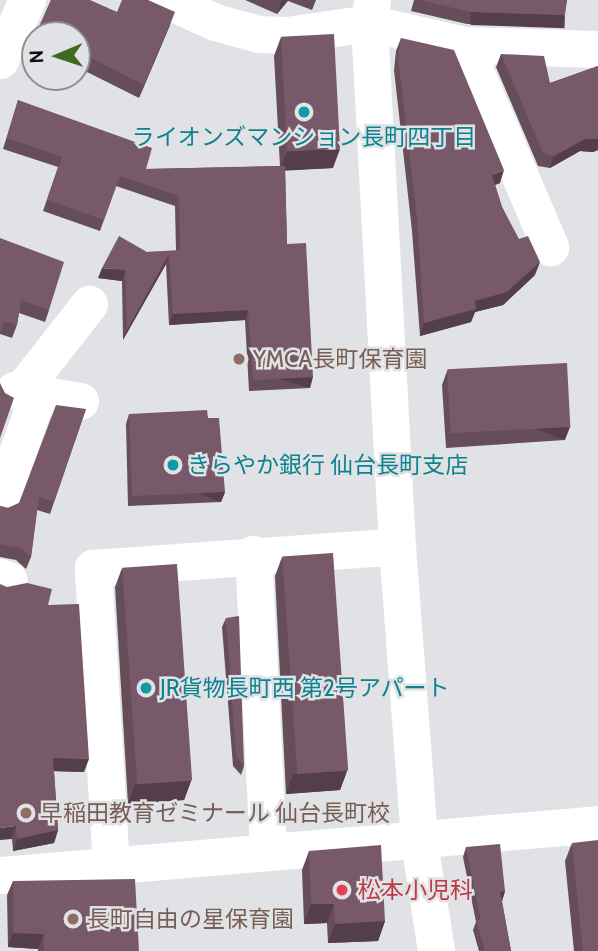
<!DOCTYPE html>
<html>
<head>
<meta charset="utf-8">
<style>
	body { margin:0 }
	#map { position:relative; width:598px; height:951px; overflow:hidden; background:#e1e2e6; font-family:Cabin,"Noto Sans JP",sans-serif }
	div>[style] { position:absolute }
	.minor>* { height:37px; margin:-18.5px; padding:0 18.5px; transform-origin:18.5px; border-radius:18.5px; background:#fff }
	.wall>* { inset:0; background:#664d5a }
	.shaded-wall>* { inset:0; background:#533e4a; transform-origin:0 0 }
	.building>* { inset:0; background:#775969; transform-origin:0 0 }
	.dots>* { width:19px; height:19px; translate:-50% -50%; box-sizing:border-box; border:4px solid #e1e2e6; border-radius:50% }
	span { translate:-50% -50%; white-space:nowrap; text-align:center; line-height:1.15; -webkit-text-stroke:5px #e1e2e6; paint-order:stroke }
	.culture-label { font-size:23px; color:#0d838f }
	.left { translate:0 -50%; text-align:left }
	.education-label { font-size:23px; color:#785e54 }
	.health-label { font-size:23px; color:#be3a42 }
	.north { position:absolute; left:21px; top:21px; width:70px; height:70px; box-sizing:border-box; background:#e1e2e6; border:2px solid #8c8d90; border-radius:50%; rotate:268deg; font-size:19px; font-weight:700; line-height:28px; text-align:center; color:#0d0d0f }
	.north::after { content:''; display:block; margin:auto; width:24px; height:32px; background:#426822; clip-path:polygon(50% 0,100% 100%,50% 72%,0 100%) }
</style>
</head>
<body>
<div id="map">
	<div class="minor">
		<div style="left:166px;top:0;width:54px;rotate:24.2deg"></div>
		<div style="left:215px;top:22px;width:46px;rotate:15.3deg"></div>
		<div style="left:259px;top:34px;width:28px;rotate:2deg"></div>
		<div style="left:287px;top:35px;width:83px;rotate:-8.3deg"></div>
		<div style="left:369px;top:23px;width:98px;rotate:13deg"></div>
		<div style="left:464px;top:45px;width:134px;rotate:1.7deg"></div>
		<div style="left:372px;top:0;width:23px;rotate:97deg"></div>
		<div style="left:369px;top:23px;width:524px;rotate:86.94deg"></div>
		<div style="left:397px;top:546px;width:297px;rotate:85.7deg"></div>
		<div style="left:419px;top:842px;width:110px;rotate:81.1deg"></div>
		<div style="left:464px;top:45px;width:220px;rotate:66.9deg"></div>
		<div style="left:0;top:60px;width:66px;rotate:-65.8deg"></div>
		<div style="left:14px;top:390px;width:67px;rotate:9.5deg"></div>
		<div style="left:20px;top:392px;width:112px;rotate:-51.9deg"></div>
		<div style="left:0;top:500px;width:109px;rotate:-70.2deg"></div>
		<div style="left:253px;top:554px;width:298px;rotate:87.1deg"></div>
		<div style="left:0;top:577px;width:9px;rotate:18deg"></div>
		<div style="left:111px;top:866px;width:299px;rotate:-93.5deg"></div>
		<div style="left:93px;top:568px;width:305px;rotate:-4.1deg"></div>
		<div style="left:0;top:875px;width:600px;rotate:-4.87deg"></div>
	</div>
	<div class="wall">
		<div style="clip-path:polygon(51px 0,117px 12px,170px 25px,139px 98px,77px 67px,77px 35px,36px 35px)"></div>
		<div style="clip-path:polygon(245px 0,316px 0,312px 10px,288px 1px,277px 14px)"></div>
		<div style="clip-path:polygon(414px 0,567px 0,561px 27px,467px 24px,411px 11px)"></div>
		<div style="clip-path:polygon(281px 37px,333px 168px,285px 170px,287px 244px,310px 388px,249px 391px,245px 320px,169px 325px,166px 264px,123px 340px,122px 281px,98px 278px,147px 252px,176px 251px,175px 206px,116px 186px,100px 231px,43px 211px,58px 167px,3px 149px,18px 100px,146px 169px,280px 166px,274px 56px)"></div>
		<div style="clip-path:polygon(401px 38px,500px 183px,495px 185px,502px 207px,535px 275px,503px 305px,475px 312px,471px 322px,420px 336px,412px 231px,394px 70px,396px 51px)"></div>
		<div style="clip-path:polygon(501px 54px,550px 83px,598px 66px,598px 150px,593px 152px,580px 151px,550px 168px,538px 166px,496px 67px)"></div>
		<div style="clip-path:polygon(0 238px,49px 310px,45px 322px,19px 313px,17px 325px,12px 338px,0 334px)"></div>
		<div style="clip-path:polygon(447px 371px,565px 440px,446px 448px,442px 385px)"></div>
		<div style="clip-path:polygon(86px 409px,50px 514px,37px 510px,31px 557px,26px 569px,16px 560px,0 557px,0 506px,8px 508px,19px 503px)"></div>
		<div style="clip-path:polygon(129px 414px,225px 492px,221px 502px,128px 506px,126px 424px)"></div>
		<div style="clip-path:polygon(282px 557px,347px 771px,340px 790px,286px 794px,275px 576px)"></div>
		<div style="clip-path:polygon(122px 568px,191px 781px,184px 800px,128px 804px,115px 587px)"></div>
		<div style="clip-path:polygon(48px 605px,84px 772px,54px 771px,58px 830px,54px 843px,13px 851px,12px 839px)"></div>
		<div style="clip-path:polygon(226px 618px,244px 766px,241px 775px,233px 766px,222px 627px)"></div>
		<div style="clip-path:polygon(572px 843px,598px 951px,574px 951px,565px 861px)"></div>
		<div style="clip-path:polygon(466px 847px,505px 891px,502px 901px,511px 951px,479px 951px,473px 930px,476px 922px,463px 857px)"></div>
		<div style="clip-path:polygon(309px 851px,385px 921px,378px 941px,328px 943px,327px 923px,304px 924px,302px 870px)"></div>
		<div style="clip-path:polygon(13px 881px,139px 951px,38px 951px,38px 949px,8px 947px,7px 895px)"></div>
	</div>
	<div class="shaded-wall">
		<div style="clip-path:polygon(282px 0,288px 0,277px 14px)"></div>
		<div style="clip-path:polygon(175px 12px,170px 25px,139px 98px,144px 85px)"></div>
		<div style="left:471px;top:12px;width:94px;height:13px;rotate:2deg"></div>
		<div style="clip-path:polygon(585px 139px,598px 139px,598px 150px,593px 152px,580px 151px,550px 168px,554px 156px)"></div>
		<div style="clip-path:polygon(340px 149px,333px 168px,280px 171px,287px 151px)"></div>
		<div style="clip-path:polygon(504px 170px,500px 183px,487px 188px,492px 175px)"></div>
		<div style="clip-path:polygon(169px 254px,166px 264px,123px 340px,127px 330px)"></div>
		<div style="clip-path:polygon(540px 262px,535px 275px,503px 305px,475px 312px,471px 322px,420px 336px,424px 323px,475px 301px)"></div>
		<div style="clip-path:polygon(102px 268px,125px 270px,122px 281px,98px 278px)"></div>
		<div style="clip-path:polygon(248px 310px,245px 320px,169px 325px,173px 314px)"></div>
		<div style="left:313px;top:377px;width:11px;height:60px;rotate:105deg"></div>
		<div style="left:570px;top:427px;width:14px;height:119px;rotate:111deg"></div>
		<div style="left:225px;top:492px;width:11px;height:93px;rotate:112deg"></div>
		<div style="clip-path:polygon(53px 758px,89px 759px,84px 772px,48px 771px)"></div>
		<div style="clip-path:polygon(347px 771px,340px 790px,286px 794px,293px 774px)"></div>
		<div style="clip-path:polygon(191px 781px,184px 800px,128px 804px,135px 784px)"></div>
		<div style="clip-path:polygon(16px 826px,12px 839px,0 840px,0 828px)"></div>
		<div style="clip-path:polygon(58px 830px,54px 843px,13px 851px,17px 839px)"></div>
		<div style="clip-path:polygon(505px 891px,502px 901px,500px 892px)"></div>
		<div style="clip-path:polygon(311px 904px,334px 904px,327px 923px,304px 924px)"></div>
		<div style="clip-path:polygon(385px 921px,378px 941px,328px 943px,335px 924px)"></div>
		<div style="clip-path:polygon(13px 933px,44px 934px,38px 949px,8px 947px)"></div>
	</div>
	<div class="building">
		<div style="clip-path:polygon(51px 0,90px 0,117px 12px,122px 0,148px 0,175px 12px,144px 85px,77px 51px,77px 35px,45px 35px,37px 31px)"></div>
		<div style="clip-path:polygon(419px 0,567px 0,565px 15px,471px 12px)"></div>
		<div style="left:334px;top:34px;width:115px;height:53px;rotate:87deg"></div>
		<div style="clip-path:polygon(401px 38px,454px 50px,504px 170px,492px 175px,502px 207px,519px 239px,528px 236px,540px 262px,507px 292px,475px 301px,476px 309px,424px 323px,417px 218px,398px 57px)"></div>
		<div style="clip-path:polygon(501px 54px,544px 56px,550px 83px,598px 66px,598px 139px,585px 139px,554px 156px,543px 153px)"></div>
		<div style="clip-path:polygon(18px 100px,152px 148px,146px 169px,285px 166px,287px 244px,306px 243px,313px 377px,253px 380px,248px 310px,173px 314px,169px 254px,127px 330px,125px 270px,102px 268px,119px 236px,147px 252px,180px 250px,179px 196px,120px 176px,104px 220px,47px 200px,62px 157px,7px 138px)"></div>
		<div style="clip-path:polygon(0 238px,64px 262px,49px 310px,21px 300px,17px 325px,4px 321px,0 333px)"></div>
		<div style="left:567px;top:363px;width:64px;height:120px;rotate:87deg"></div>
		<div style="clip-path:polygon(0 383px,5px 393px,14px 398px,0 438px)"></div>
		<div style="clip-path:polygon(56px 405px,86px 409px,54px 502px,39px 497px,31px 557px,20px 548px,0 544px,0 506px,8px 508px,19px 503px)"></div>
		<div style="clip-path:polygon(207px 410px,208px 418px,219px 418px,225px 492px,132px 496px,129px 414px)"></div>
		<div style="left:333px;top:553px;width:218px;height:51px;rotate:86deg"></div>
		<div style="left:177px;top:564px;width:217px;height:55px;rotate:86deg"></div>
		<div style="clip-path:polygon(27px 583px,52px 589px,48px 605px,79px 604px,89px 759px,53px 758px,58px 830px,17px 839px,16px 826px,0 828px,0 584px,7px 587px)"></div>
		<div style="clip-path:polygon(239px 616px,244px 766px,236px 756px,226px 618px)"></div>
		<div style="clip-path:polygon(598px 840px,598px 951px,583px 951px,572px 843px)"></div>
		<div style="clip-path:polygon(500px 844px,505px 891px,500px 892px,511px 951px,485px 951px,476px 920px,481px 920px,466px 847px)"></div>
		<div style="clip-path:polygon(381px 845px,385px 921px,335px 924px,334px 904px,311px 904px,309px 851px)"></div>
		<div style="clip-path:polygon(135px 879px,139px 951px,44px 951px,44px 934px,13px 933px,13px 881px)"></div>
	</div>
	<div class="dots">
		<div style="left:304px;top:112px;background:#0f9aa8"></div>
		<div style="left:239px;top:359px;background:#8d6e63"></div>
		<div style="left:173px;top:465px;background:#0f9aa8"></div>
		<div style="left:146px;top:688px;background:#0f9aa8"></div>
		<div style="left:26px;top:813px;background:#8d6e63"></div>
		<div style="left:342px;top:890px;background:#e0444e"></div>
		<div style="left:73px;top:919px;background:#8d6e63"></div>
	</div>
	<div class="culture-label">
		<span style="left:304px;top:137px">ライオンズマンション長町四丁目</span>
		<span class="left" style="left:187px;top:465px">きらやか銀行 仙台長町支店</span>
		<span class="left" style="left:160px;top:688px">JR貨物長町西 第2号アパート</span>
	</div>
	<div class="education-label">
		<span class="left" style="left:253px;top:359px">YMCA長町保育園</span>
		<span class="left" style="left:40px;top:813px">早稲田教育ゼミナール 仙台長町校</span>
		<span class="left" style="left:87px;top:919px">長町自由の星保育園</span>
	</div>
	<div class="health-label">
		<span class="left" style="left:358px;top:890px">松本小児科</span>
	</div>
	<div class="north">N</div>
</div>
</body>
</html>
